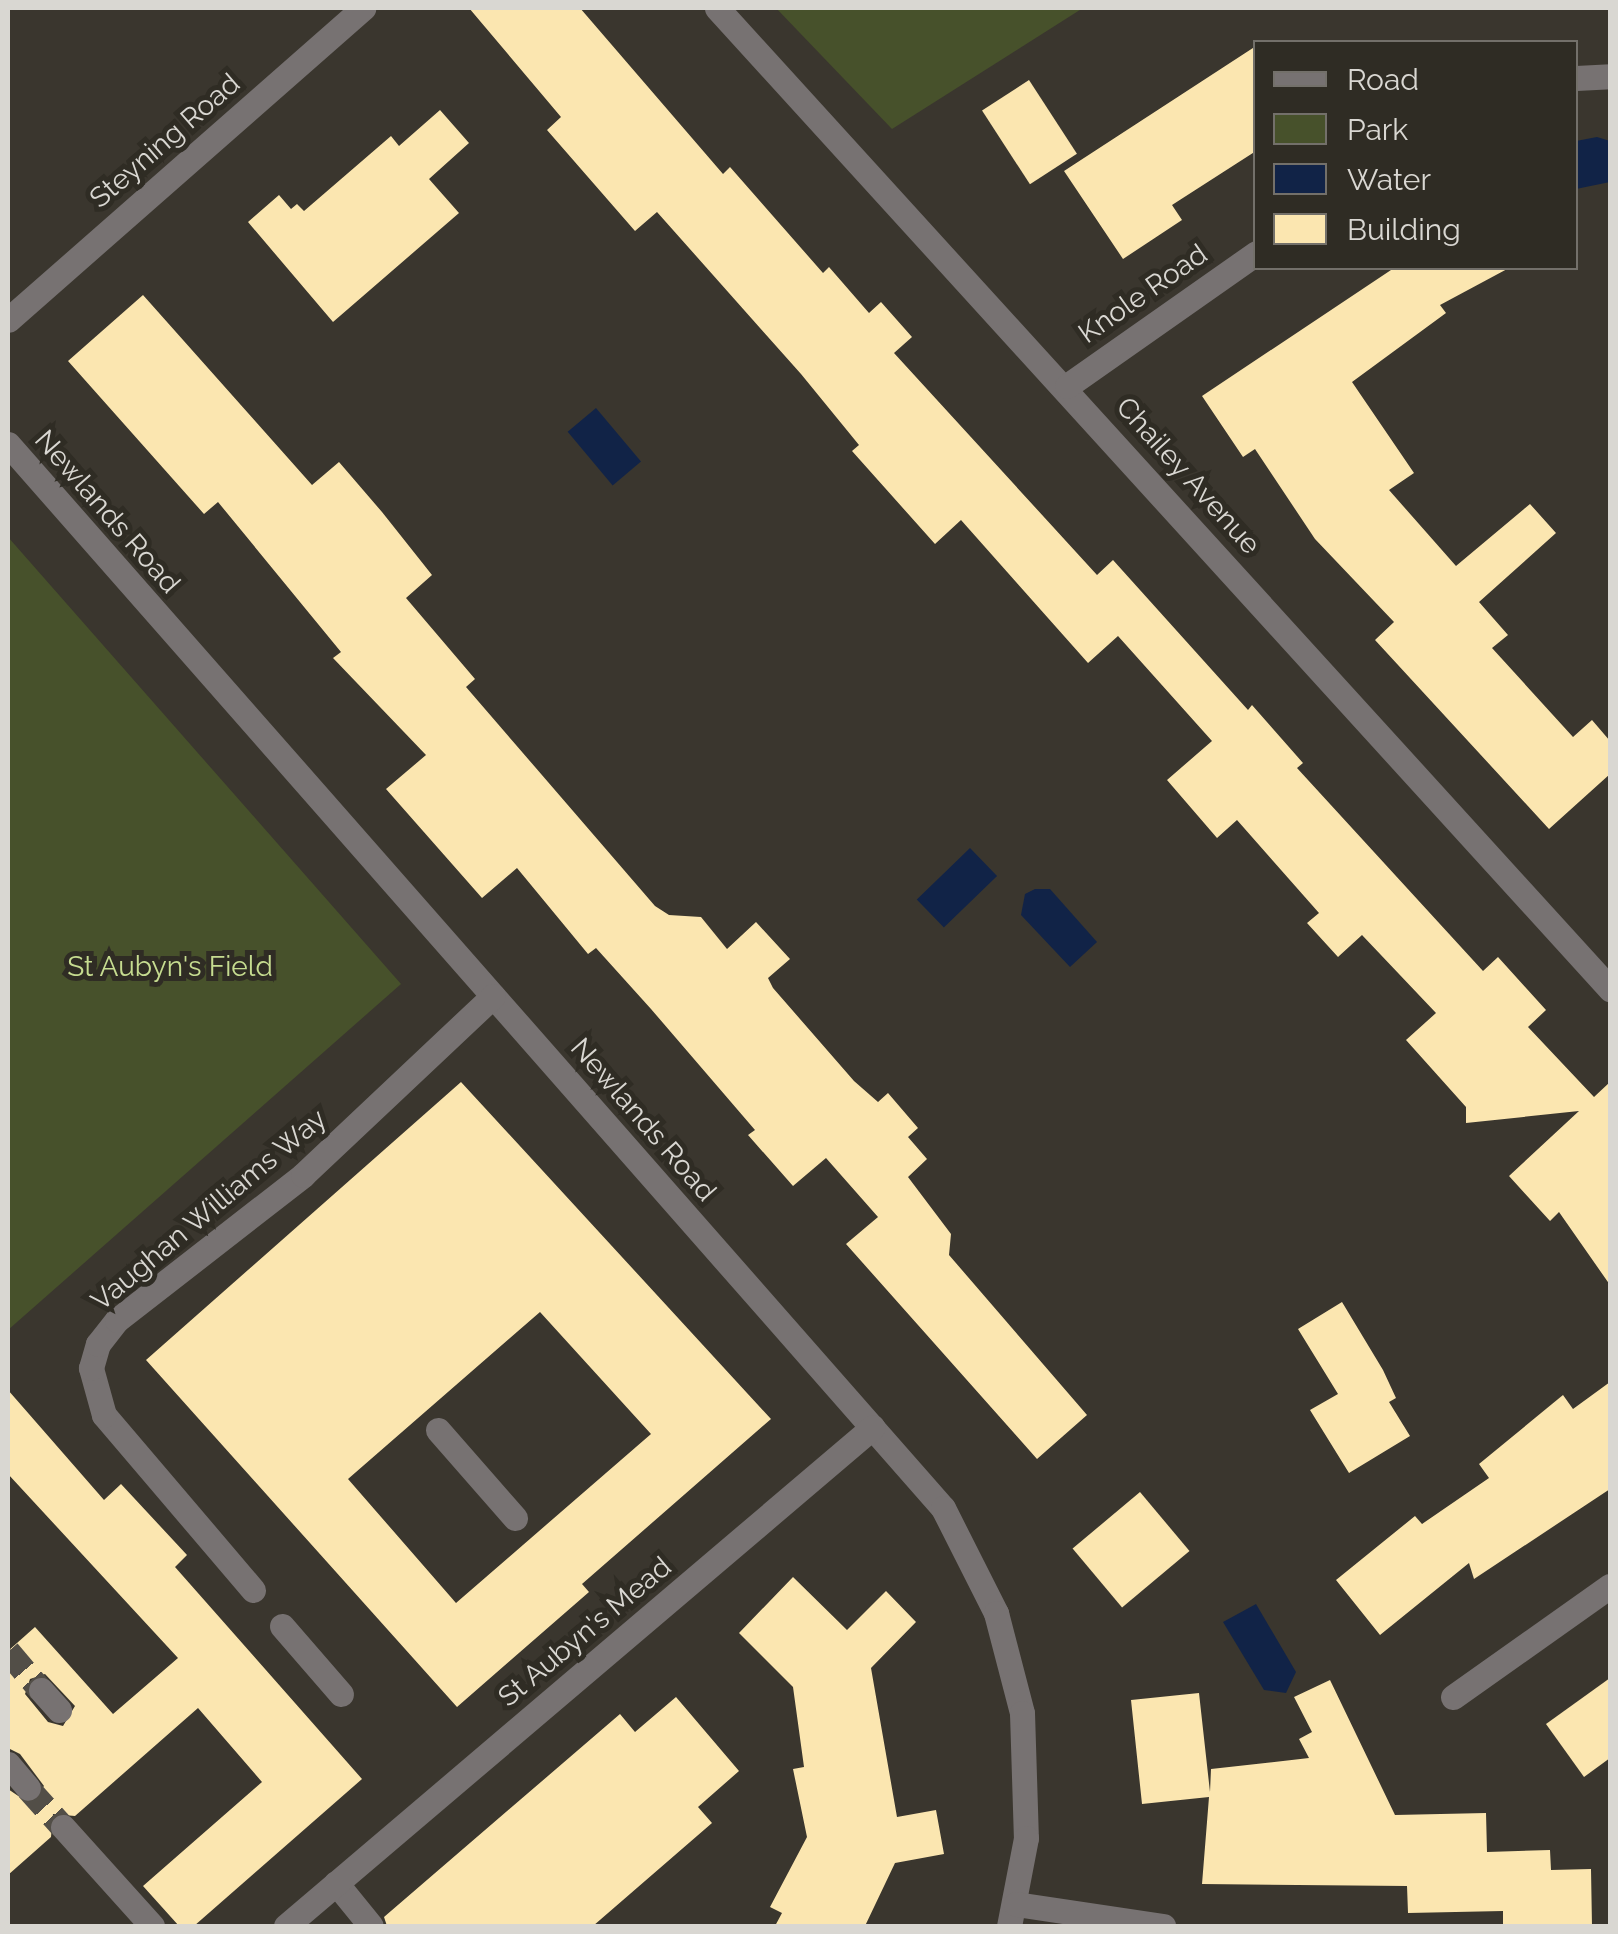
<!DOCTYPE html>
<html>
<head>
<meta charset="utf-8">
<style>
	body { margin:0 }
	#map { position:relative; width:1618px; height:1934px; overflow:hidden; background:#3a362e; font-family:Raleway,sans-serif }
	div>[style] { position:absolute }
	.green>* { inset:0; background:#47512b }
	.water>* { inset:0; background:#112347; transform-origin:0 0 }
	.building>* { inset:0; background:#fbe6b0; transform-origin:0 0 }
	.minor-tunnel>* { height:25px; margin-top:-12.5px; transform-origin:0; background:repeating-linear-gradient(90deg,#524e47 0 25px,transparent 0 37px) }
	.minor>* { height:25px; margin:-12.5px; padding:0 12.5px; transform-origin:12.5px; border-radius:12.5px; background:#777272 }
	span { translate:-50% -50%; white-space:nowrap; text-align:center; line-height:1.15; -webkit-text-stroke:10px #2f2c24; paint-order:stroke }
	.street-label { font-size:28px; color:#d9d7d2 }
	.park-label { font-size:28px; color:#c6dc90 }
	.frame { position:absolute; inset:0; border:10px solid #d9d7d2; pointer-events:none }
	.legend { position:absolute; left:1253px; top:40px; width:325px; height:230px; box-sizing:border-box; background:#2f2c24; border:2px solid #73706a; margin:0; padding:12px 18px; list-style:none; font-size:30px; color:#d9d7d2 }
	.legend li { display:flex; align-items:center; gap:20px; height:50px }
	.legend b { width:50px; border:2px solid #73706a }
</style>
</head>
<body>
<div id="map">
	<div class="green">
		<div style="clip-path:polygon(776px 8px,1083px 8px,892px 129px)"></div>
		<div style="clip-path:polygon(8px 537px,401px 984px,8px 1330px)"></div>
	</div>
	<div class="water">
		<div style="clip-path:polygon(1597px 137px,1610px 141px,1610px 182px,1576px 189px,1576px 141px)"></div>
		<div style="left:596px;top:408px;width:70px;height:37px;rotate:50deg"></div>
		<div style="left:970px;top:848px;width:39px;height:74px;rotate:46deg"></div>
		<div style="clip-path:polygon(1035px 889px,1050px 889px,1097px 942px,1070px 967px,1021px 915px,1025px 894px)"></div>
		<div style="clip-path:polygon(1256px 1604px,1296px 1672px,1286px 1693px,1264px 1690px,1223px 1622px)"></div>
	</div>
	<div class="building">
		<div style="clip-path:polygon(469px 8px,580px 8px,723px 174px,730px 167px,823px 273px,829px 267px,869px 313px,881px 302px,912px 337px,894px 353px,1097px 575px,1113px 560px,1248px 710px,1252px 705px,1303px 763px,1297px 768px,1483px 971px,1498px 957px,1546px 1010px,1528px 1027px,1594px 1097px,1610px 1082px,1610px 1285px,1559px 1212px,1550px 1221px,1509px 1176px,1579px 1111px,1466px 1123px,1466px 1107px,1406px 1040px,1436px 1013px,1362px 935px,1338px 957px,1307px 923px,1319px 913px,1237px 820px,1217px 838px,1167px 780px,1212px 741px,1118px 636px,1088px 663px,961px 520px,935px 544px,852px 451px,859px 445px,801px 374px,657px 212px,635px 231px,547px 130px,561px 117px)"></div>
		<div style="clip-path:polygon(1256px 46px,1256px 151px,1172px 205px,1182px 220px,1123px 259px,1064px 171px)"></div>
		<div style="left:1029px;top:80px;width:88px;height:56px;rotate:57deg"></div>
		<div style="clip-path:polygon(440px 110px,469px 143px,429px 179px,459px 213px,333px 322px,248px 222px,279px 195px,291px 209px,297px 204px,304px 211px,391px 136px,399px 146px)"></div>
		<div style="clip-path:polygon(1394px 268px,1509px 268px,1440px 305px,1446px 313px,1352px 382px,1414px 473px,1389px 490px,1456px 566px,1530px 504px,1556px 533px,1479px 602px,1508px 635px,1492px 648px,1573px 737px,1592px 720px,1610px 741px,1610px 774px,1549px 829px,1375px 640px,1394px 622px,1315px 539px,1255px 449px,1243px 457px,1202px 396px)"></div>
		<div style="clip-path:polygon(143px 295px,312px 485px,339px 462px,382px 512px,432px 575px,406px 598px,475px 679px,466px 687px,655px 906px,669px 915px,701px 917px,727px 949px,756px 922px,790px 959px,768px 978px,773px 988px,854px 1081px,878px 1102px,888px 1093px,918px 1128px,908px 1137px,927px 1159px,908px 1177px,951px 1234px,949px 1255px,1087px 1415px,1037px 1459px,846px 1244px,878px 1217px,826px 1158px,793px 1186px,748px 1135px,755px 1130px,651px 1009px,596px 948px,588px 954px,517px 868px,482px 898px,386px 789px,426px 755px,333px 658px,341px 652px,218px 502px,204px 514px,68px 361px)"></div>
		<div style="clip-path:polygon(evenodd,461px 1082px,771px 1419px,582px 1584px,589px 1592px,457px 1707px,146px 1360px,461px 1082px,540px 1312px,651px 1434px,456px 1603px,348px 1479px,540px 1312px)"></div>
		<div style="clip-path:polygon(1342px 1302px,1383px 1370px,1396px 1398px,1389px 1402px,1410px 1436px,1349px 1473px,1310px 1410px,1338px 1394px,1298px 1329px)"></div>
		<div style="clip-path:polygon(1610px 1382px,1610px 1489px,1474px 1579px,1469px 1563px,1380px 1635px,1336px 1580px,1415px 1516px,1422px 1524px,1489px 1478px,1479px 1464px,1563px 1395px,1573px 1409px)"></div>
		<div style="clip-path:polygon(evenodd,8px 1390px,104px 1500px,121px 1484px,187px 1555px,175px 1567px,362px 1779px,194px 1926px,179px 1926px,143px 1886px,262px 1782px,198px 1708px,75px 1816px,53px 1814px,51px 1837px,8px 1875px,8px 1789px,30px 1804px,44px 1786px,20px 1754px,8px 1748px,8px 1651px,35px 1627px,113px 1714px,178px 1658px,8px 1474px,8px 1390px,45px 1674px,75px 1706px,63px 1726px,48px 1722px,25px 1694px,30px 1679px,45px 1674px)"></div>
		<div style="left:1140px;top:1492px;width:77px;height:88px;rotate:50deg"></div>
		<div style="clip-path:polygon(793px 1577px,847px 1630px,886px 1591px,916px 1622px,871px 1668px,897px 1817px,936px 1810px,944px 1854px,895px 1863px,865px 1926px,775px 1926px,782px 1913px,770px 1907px,807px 1837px,793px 1769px,804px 1767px,793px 1687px,739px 1633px)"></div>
		<div style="clip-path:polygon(1610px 1678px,1610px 1758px,1584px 1777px,1546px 1724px)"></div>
		<div style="clip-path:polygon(1330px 1680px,1395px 1815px,1486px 1813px,1487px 1852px,1550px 1850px,1551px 1870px,1591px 1869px,1592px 1926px,1503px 1926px,1503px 1911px,1408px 1913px,1407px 1886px,1202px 1884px,1209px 1797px,1142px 1804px,1131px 1700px,1199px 1693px,1210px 1792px,1211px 1769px,1309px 1758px,1299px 1739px,1312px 1732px,1294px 1697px)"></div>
		<div style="clip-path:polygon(676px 1697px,739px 1771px,698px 1807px,712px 1823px,593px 1926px,387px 1926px,384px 1917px,620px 1714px,635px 1732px)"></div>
	</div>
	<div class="minor-tunnel">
		<div style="left:8px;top:1651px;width:51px;rotate:49.8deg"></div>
		<div style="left:28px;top:1788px;width:52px;rotate:48.1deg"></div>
	</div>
	<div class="minor">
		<div style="left:717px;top:8px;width:1327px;rotate:47.69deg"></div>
		<div style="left:1576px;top:78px;width:34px;rotate:-3deg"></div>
		<div style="left:8px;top:320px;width:473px;rotate:-41.3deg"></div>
		<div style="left:1067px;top:386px;width:231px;rotate:-35.1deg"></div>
		<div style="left:8px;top:444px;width:1416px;rotate:48.69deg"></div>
		<div style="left:943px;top:1508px;width:118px;rotate:63.2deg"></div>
		<div style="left:996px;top:1613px;width:103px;rotate:75.4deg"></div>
		<div style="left:1022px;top:1713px;width:125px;rotate:88.2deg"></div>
		<div style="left:1026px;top:1838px;width:90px;rotate:100.9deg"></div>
		<div style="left:438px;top:1430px;width:117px;rotate:48.8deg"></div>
		<div style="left:253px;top:1590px;width:230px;rotate:-130.4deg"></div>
		<div style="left:104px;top:1415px;width:49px;rotate:-105.5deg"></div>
		<div style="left:91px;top:1368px;width:25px;rotate:-74deg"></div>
		<div style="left:98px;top:1344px;width:31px;rotate:-52deg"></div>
		<div style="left:117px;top:1320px;width:236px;rotate:-37.9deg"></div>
		<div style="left:303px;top:1175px;width:261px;rotate:-43.3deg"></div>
		<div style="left:282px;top:1626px;width:90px;rotate:49.1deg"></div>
		<div style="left:41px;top:1690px;width:27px;rotate:48deg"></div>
		<div style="left:1453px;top:1697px;width:192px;rotate:-35.3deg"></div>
		<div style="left:8px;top:1764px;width:31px;rotate:50deg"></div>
		<div style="left:63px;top:1827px;width:133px;rotate:48deg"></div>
		<div style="left:336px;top:1883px;width:55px;rotate:50.9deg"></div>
		<div style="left:1016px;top:1904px;width:149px;rotate:8.5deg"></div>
		<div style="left:286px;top:1926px;width:770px;rotate:-40.37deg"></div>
	</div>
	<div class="street-label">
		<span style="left:165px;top:141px;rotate:-41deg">Steyning Road</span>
		<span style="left:1143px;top:294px;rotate:-35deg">Knole Road</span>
		<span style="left:1188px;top:476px;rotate:48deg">Chailey Avenue</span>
		<span style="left:107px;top:512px;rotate:49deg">Newlands Road</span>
		<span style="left:643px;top:1120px;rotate:49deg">Newlands Road</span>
		<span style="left:209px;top:1210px;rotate:-40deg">Vaughan Williams Way</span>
		<span style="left:585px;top:1632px;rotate:-40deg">St Aubyn's Mead</span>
	</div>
	<div class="park-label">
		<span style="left:170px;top:967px">St Aubyn's Field</span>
	</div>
	<div class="frame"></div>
	<ul class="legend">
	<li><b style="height:12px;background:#777272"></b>Road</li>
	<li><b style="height:28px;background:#47512b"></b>Park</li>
	<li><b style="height:28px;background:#112347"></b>Water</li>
	<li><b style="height:28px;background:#fbe6b0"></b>Building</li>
	</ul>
</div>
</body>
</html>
